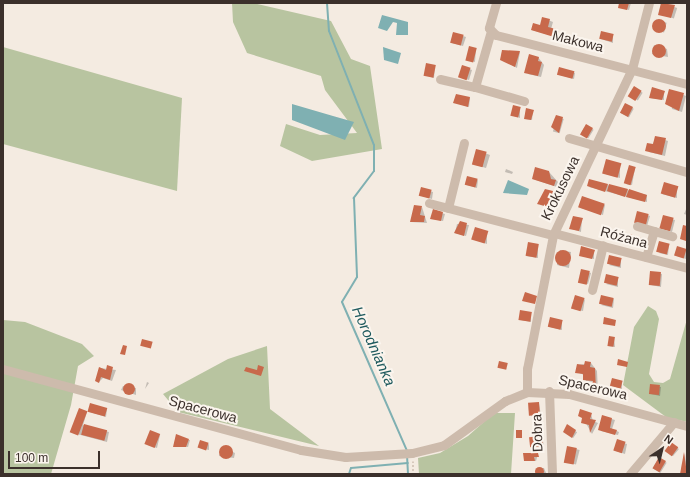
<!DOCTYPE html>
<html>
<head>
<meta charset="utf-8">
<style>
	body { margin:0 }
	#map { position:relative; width:690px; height:477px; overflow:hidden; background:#f4ebe1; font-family:Helvetica,sans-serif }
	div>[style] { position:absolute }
	.green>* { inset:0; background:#b8c4a0 }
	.water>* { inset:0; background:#7fb0b2 }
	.shadow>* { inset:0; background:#0003; transform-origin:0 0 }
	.stream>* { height:2px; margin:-1px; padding:0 1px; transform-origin:1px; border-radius:1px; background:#7fb0b2 }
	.building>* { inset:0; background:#c8694b; transform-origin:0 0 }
	.round { border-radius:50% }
	.path>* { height:1px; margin-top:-0.5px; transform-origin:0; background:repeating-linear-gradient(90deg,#b9a596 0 2px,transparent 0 4px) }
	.minor>* { height:9px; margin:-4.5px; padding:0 4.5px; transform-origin:4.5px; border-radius:4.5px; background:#cdbbac }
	span { translate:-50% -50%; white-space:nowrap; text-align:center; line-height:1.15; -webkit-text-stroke:4px #fbf5ee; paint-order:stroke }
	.street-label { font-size:14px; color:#3b302b }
	.water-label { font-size:15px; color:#1f5a5e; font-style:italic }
	.frame { position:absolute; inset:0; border:4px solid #3b302b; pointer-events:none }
	.north { position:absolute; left:642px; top:429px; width:40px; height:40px; -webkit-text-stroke:3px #fbf5ee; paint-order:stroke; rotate:35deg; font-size:11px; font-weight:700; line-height:16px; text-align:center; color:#3b302b }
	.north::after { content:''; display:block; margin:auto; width:14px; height:18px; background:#3b302b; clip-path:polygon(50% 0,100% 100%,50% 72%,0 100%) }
	.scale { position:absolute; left:8px; top:451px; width:92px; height:18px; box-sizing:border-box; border:2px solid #3b302b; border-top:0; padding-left:5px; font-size:12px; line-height:14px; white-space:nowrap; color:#3b302b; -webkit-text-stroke:3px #fbf5ee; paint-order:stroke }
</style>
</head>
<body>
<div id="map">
	<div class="green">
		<div style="clip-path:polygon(232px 3px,253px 3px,331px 21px,351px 59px,370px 66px,382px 149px,312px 161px,280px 146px,286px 124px,320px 135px,357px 133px,325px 90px,321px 76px,247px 53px,233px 22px)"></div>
		<div style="clip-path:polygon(3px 47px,182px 98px,177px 191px,3px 144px)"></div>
		<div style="clip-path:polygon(648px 306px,656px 311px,659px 319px,649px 374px,654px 382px,663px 383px,670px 379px,687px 319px,687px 422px,666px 417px,623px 385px,634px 327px)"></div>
		<div style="clip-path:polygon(3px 320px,25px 322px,82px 344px,94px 356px,78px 366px,71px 405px,51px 474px,3px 474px)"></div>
		<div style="clip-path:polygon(267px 346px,270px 409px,319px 446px,178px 412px,163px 394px,228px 359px)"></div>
		<div style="clip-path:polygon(494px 413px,515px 413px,511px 474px,419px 474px,418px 458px,440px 453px,468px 436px)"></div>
	</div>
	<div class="water">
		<div style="clip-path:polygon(382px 15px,408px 22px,408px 35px,396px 35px,397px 23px,393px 22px,387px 31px,378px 28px)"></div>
		<div style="clip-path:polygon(383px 47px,401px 53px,398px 64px,384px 60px)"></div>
		<div style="clip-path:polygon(292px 104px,333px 116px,354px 122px,345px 140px,292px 120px)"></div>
		<div style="clip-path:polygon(508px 180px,529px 189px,527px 195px,503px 193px)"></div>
	</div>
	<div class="shadow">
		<div style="clip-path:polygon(620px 3px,631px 3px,629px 10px,621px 8px)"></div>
		<div style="left:662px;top:3px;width:16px;height:11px;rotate:18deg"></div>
		<div style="clip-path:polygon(543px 18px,553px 22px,551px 29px,559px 31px,557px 37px,532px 30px,541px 26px)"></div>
		<div style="left:656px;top:20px;width:11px;height:10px;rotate:15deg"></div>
		<div style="clip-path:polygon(453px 33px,466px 37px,463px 46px,452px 43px)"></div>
		<div style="clip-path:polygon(613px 35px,613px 43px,601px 39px)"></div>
		<div style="clip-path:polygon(654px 45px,667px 49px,668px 57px,652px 54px)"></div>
		<div style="clip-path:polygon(476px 49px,475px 62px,468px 60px)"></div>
		<div style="clip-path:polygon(520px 52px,517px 68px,501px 59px)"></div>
		<div style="clip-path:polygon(538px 57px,544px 65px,541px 77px,528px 74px)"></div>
		<div style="clip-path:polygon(435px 66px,434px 78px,425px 75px)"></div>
		<div style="clip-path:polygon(462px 66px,472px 70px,469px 80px,460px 77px)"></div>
		<div style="clip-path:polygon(560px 68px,575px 73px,574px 79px,560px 75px)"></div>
		<div style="left:635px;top:88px;width:9px;height:9px;rotate:32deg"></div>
		<div style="clip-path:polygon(670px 90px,686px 96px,682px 112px,672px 109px)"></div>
		<div style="clip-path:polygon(664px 92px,664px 100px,650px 98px)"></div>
		<div style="clip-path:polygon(470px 98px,469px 107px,456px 103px)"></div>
		<div style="left:625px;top:104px;width:10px;height:10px;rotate:29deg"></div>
		<div style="clip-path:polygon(520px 108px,520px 118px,514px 116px)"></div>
		<div style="clip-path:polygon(533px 111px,532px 120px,526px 119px)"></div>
		<div style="left:557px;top:117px;width:7px;height:15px;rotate:16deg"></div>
		<div style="left:586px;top:125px;width:9px;height:10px;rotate:32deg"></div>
		<div style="clip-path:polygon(656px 137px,668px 141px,665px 156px,649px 152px)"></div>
		<div style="clip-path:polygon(477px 150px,490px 155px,486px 168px,476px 165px)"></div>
		<div style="clip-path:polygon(620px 164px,620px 178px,606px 174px)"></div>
		<div style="clip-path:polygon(635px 168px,632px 185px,626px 184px)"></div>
		<div style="clip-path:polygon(506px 169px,513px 172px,512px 174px,505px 172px)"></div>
		<div style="clip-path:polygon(549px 172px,558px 182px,557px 187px,533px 179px)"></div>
		<div style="clip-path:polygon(478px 180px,477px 188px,467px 185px)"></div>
		<div style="clip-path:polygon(607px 185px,647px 195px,647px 202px,589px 187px)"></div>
		<div style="clip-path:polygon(677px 187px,677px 198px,662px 194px)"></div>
		<div style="clip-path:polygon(422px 189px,433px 192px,432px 199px,422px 196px)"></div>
		<div style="clip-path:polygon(553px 192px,552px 207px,540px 205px)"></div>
		<div style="clip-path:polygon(605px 205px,603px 215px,581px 208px)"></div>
		<div style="clip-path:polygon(422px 207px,427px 223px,411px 222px)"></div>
		<div style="clip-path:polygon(687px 207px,687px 215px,684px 214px)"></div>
		<div style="clip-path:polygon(434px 211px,445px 214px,443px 221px,433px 219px)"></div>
		<div style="clip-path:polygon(638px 212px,650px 216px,647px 226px)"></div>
		<div style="clip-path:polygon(664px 217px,675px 220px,672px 232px,662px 229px)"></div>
		<div style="clip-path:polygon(582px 219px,581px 232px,572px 229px)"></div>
		<div style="clip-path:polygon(457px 224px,469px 225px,466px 236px,455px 233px)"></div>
		<div style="clip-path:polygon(487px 232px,487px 244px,473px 239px)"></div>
		<div style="clip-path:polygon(538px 245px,538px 258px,526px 256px)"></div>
		<div style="clip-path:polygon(669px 245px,668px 255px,659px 253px)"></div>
		<div style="clip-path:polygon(678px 248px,687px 251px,686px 259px,677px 256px)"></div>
		<div style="clip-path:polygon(560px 250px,571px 252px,569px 268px,557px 265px)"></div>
		<div style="clip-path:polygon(594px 251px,594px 259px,582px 256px)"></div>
		<div style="clip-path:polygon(621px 259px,621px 268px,609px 265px)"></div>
		<div style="clip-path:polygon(581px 270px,591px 273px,588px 284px,580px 282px)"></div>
		<div style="clip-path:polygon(651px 272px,662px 274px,661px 287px,651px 285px)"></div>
		<div style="clip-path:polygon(618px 278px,618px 287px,606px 284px)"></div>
		<div style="clip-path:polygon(585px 299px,583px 311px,574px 309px)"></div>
		<div style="clip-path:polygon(614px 299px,613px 308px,601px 305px)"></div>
		<div style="clip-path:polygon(531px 313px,531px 322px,521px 320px)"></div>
		<div style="clip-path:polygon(562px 321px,562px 330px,550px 327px)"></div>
		<div style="clip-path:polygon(614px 338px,615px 347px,608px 346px)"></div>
		<div style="clip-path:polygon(591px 363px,597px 371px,598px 392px,593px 390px,594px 382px,586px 381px,584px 375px,577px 372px,578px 365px)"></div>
		<div style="clip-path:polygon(100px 368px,116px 370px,112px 381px,103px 378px,99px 382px)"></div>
		<div style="clip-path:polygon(147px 382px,149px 383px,145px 389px)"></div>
		<div style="clip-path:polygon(622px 382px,622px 389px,613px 386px)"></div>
		<div style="clip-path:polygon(651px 385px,661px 387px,660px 396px,651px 394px)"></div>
		<div style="clip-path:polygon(123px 386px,136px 388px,136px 395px,121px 390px)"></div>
		<div style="clip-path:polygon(607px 387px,615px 389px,614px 392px,607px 390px)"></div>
		<div style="clip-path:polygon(539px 403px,541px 416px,530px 415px)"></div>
		<div style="clip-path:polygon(107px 409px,106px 417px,90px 412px)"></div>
		<div style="clip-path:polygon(80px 410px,87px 412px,83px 425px,109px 432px,107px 442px,73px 433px)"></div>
		<div style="clip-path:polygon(591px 414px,593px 421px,598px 423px,592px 434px,583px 418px)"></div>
		<div style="clip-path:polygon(602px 416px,615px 420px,612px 429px,619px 432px,618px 435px,601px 431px)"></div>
		<div style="left:568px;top:426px;width:11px;height:7px;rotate:34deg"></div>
		<div style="clip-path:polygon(160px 435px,157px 448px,148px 445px)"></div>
		<div style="clip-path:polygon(542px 437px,544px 446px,531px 447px)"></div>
		<div style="clip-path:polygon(190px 440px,188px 447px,174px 446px,188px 440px)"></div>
		<div style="clip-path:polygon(617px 441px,627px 444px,625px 454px,616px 451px)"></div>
		<div style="clip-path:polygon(209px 444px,209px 450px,200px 448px)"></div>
		<div style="clip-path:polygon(671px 444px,679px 449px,673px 456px,671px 455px)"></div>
		<div style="clip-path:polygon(222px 447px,235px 453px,234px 458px,219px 456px)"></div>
		<div style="left:568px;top:447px;width:12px;height:15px;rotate:14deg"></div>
		<div style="clip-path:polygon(685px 453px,687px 474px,681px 474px)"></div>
		<div style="clip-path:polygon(538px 454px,536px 461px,525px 460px)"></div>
		<div style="left:659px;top:458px;width:9px;height:12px;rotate:32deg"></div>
		<div style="clip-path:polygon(536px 469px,544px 468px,546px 473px,536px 474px)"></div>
	</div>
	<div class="stream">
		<div style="left:327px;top:3px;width:28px;rotate:86deg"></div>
		<div style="left:329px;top:31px;width:123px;rotate:68.5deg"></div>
		<div style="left:374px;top:145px;width:26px;rotate:90deg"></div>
		<div style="left:374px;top:171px;width:34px;rotate:127deg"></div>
		<div style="left:354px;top:198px;width:79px;rotate:87.8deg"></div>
		<div style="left:357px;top:277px;width:29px;rotate:121deg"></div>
		<div style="left:342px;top:302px;width:163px;rotate:66.4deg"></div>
		<div style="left:407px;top:455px;width:19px;rotate:87deg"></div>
		<div style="left:349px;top:474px;width:6px;rotate:-72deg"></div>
		<div style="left:351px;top:468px;width:57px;rotate:-5deg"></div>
	</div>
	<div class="building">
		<div style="clip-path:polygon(619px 3px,629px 3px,627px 10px,618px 8px)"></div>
		<div style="clip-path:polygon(661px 3px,675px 5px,671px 18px,658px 15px)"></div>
		<div style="clip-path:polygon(542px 17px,550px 19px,548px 27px,556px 29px,554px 37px,531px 30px,533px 23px,540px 25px)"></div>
		<div class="round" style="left:652px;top:19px;width:14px;height:14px"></div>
		<div style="left:601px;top:31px;width:13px;height:8px;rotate:13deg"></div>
		<div style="left:453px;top:32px;width:11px;height:11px;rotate:15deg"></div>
		<div class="round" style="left:652px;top:44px;width:14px;height:14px"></div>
		<div style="left:469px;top:46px;width:8px;height:15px;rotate:14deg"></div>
		<div style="clip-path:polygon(502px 50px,520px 51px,515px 67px,500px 60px)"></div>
		<div style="clip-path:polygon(529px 54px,539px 57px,538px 61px,542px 62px,538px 76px,524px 73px)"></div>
		<div style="left:426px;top:63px;width:10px;height:13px;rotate:11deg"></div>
		<div style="left:462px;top:65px;width:9px;height:13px;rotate:18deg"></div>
		<div style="left:559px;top:67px;width:16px;height:8px;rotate:15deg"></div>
		<div style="left:634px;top:86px;width:9px;height:12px;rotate:32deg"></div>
		<div style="clip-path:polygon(652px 87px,665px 91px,662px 100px,649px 98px)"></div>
		<div style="clip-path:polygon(669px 89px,684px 93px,679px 111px,665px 104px)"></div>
		<div style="clip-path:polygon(456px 94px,470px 97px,468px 107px,453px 103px)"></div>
		<div style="left:625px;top:103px;width:9px;height:11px;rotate:27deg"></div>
		<div style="left:513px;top:105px;width:8px;height:11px;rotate:14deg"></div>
		<div style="clip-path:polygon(526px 108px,534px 110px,531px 120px,524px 119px)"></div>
		<div style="clip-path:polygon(556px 115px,563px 117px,559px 133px,551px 127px)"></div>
		<div style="left:586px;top:124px;width:8px;height:12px;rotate:30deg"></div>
		<div style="clip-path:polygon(655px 136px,666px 138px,662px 155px,645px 151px,647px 143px,653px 144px)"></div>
		<div style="left:476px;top:149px;width:11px;height:16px;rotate:15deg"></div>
		<div style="left:606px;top:159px;width:16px;height:15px;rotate:15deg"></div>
		<div style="left:629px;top:165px;width:7px;height:19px;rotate:16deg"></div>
		<div style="clip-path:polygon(535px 167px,549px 171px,551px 179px,556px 180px,554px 186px,532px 179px)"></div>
		<div style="left:467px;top:176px;width:11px;height:9px;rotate:15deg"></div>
		<div style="clip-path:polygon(589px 179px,608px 184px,605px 192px,587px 186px)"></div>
		<div style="left:664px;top:182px;width:15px;height:12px;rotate:16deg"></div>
		<div style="clip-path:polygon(609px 184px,628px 189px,625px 197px,607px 191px)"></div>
		<div style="left:421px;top:187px;width:11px;height:9px;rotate:15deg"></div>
		<div style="clip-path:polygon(545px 189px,553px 191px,549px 207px,537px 204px)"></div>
		<div style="clip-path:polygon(629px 189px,647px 195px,645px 202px,626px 197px)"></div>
		<div style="left:582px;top:196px;width:24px;height:12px;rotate:19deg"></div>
		<div style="clip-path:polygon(414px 205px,422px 206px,420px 215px,425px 216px,424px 222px,410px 222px)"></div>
		<div style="clip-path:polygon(433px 209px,443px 212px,441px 221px,430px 219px)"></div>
		<div style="left:637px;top:211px;width:12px;height:12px;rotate:14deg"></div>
		<div style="left:663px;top:215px;width:11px;height:14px;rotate:15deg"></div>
		<div style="clip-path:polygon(573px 216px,583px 218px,579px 231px,569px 229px)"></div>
		<div style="clip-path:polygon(460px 221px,467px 223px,464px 236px,454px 233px)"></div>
		<div style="clip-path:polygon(683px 225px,687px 226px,686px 241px,680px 239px)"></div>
		<div style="left:475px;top:227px;width:14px;height:13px;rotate:17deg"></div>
		<div style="clip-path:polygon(630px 234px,646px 240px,644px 246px,628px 241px)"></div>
		<div style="left:659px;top:241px;width:11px;height:11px;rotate:15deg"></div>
		<div style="left:528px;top:242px;width:11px;height:14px;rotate:10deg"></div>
		<div style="clip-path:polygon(581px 246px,595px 250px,592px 259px,579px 256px)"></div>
		<div style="left:677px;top:246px;width:10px;height:10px;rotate:17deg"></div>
		<div class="round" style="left:555px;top:250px;width:16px;height:16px"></div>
		<div style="left:609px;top:255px;width:13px;height:9px;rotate:13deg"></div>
		<div style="left:581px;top:269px;width:9px;height:14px;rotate:13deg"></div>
		<div style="left:650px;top:271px;width:11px;height:14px;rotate:5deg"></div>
		<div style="left:606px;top:274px;width:13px;height:9px;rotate:13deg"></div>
		<div style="clip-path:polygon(525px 292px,537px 296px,535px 304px,522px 301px)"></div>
		<div style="left:575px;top:295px;width:10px;height:14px;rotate:17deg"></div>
		<div style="left:601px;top:295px;width:13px;height:9px;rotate:13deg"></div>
		<div style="left:520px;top:310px;width:12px;height:10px;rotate:9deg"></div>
		<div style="left:550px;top:317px;width:13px;height:10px;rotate:13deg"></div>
		<div style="clip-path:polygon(604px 317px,616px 320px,615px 326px,603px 324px)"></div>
		<div style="left:609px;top:336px;width:6px;height:10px;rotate:9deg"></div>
		<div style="left:142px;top:339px;width:11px;height:7px;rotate:15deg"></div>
		<div style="clip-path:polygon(123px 345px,127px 346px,125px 355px,120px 354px)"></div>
		<div style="clip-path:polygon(618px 359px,628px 362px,627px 367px,617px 365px)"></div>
		<div style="left:499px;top:361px;width:9px;height:7px;rotate:13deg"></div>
		<div style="clip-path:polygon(585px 361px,591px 362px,590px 367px,595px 368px,596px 391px,591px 390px,593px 381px,583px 380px,583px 374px,575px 373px,577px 364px,584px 365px)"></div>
		<div style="clip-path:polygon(107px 365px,113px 367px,110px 380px,101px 377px,99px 383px,95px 381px,99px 367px,106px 370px)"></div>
		<div style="clip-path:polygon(258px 365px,264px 367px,261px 376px,244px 371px,246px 367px,257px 370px)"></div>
		<div style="left:612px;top:378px;width:11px;height:8px;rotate:15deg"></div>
		<div class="round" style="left:123px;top:383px;width:12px;height:12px"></div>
		<div style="left:650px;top:384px;width:10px;height:10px;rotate:6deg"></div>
		<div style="left:539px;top:402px;width:13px;height:11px;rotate:86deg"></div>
		<div style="left:90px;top:403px;width:18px;height:9px;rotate:16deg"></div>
		<div style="left:79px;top:408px;width:9px;height:26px;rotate:21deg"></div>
		<div style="clip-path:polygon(580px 409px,592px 413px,590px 419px,596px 420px,590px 433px,589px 425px,581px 423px,582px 418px,578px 416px)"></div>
		<div style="clip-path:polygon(602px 415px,612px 418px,610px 428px,617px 430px,615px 435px,598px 430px)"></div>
		<div style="left:84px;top:424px;width:24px;height:11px;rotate:15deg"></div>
		<div style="clip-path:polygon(567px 424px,576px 430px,572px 438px,563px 432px)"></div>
		<div style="left:150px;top:430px;width:11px;height:15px;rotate:22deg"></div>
		<div style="left:516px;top:430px;width:6px;height:8px"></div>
		<div style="clip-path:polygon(176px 434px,189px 439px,186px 447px,173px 447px)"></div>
		<div style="left:542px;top:436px;width:10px;height:13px;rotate:84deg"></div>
		<div style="left:617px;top:439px;width:9px;height:12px;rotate:18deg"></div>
		<div style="left:200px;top:440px;width:9px;height:8px;rotate:18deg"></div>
		<div style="left:671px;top:442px;width:9px;height:11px;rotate:36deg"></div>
		<div class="round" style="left:219px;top:445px;width:14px;height:14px"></div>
		<div style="left:567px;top:446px;width:10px;height:17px;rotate:11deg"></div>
		<div style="clip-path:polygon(684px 452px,687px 474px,680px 474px)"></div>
		<div style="clip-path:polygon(523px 453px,538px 453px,539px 457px,534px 457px,535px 461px,524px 461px)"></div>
		<div style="left:659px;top:457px;width:8px;height:13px;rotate:30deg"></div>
		<div class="round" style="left:534.5px;top:466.5px;width:9px;height:9px"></div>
	</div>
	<div class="path">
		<div style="left:413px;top:461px;width:13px;rotate:90deg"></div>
	</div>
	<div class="minor">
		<div style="left:496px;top:3px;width:26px;rotate:106deg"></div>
		<div style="left:489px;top:28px;width:10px;rotate:45deg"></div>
		<div style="left:496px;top:35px;width:197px;rotate:14.4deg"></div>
		<div style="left:440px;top:79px;width:36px;rotate:13deg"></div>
		<div style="left:475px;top:87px;width:58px;rotate:-74.1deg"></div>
		<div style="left:475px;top:87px;width:51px;rotate:15.9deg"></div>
		<div style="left:569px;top:138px;width:123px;rotate:16.1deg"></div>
		<div style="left:429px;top:203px;width:128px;rotate:14.5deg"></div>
		<div style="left:448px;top:208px;width:67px;rotate:-76.2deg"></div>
		<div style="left:637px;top:226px;width:18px;rotate:16deg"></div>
		<div style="left:554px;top:233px;width:138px;rotate:14.7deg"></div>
		<div style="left:646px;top:257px;width:27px;rotate:-73deg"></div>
		<div style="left:654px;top:231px;width:19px;rotate:16deg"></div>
		<div style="left:592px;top:290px;width:46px;rotate:-76.3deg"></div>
		<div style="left:3px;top:369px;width:309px;rotate:15.2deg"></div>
		<div style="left:301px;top:450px;width:45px;rotate:9deg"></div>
		<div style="left:345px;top:457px;width:67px;rotate:-3.4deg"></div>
		<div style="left:412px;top:453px;width:33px;rotate:-14deg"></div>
		<div style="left:444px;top:445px;width:75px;rotate:-35.8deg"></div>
		<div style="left:505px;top:401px;width:24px;rotate:-22deg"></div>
		<div style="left:527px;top:392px;width:42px;rotate:2.7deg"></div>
		<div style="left:569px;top:394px;width:122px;rotate:15.2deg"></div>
		<div style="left:549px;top:391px;width:83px;rotate:87.9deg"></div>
		<div style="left:527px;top:392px;width:23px;rotate:-90deg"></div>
		<div style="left:527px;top:369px;width:136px;rotate:-79deg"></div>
		<div style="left:553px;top:235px;width:184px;rotate:-64.6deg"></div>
		<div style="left:632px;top:69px;width:68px;rotate:-75.6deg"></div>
		<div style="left:630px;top:474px;width:68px;rotate:-49.8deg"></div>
	</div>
	<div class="street-label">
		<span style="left:578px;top:41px;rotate:14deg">Makowa</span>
		<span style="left:560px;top:188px;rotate:-64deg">Krokusowa</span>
		<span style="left:624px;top:237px;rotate:15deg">Różana</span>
		<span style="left:593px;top:387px;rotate:13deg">Spacerowa</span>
		<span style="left:203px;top:409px;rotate:15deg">Spacerowa</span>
		<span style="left:537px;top:433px;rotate:-92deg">Dobra</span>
	</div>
	<div class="water-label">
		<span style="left:374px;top:346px;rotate:66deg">Horodnianka</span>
	</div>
	<div class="frame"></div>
	<div class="north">N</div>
	<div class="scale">100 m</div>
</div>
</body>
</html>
